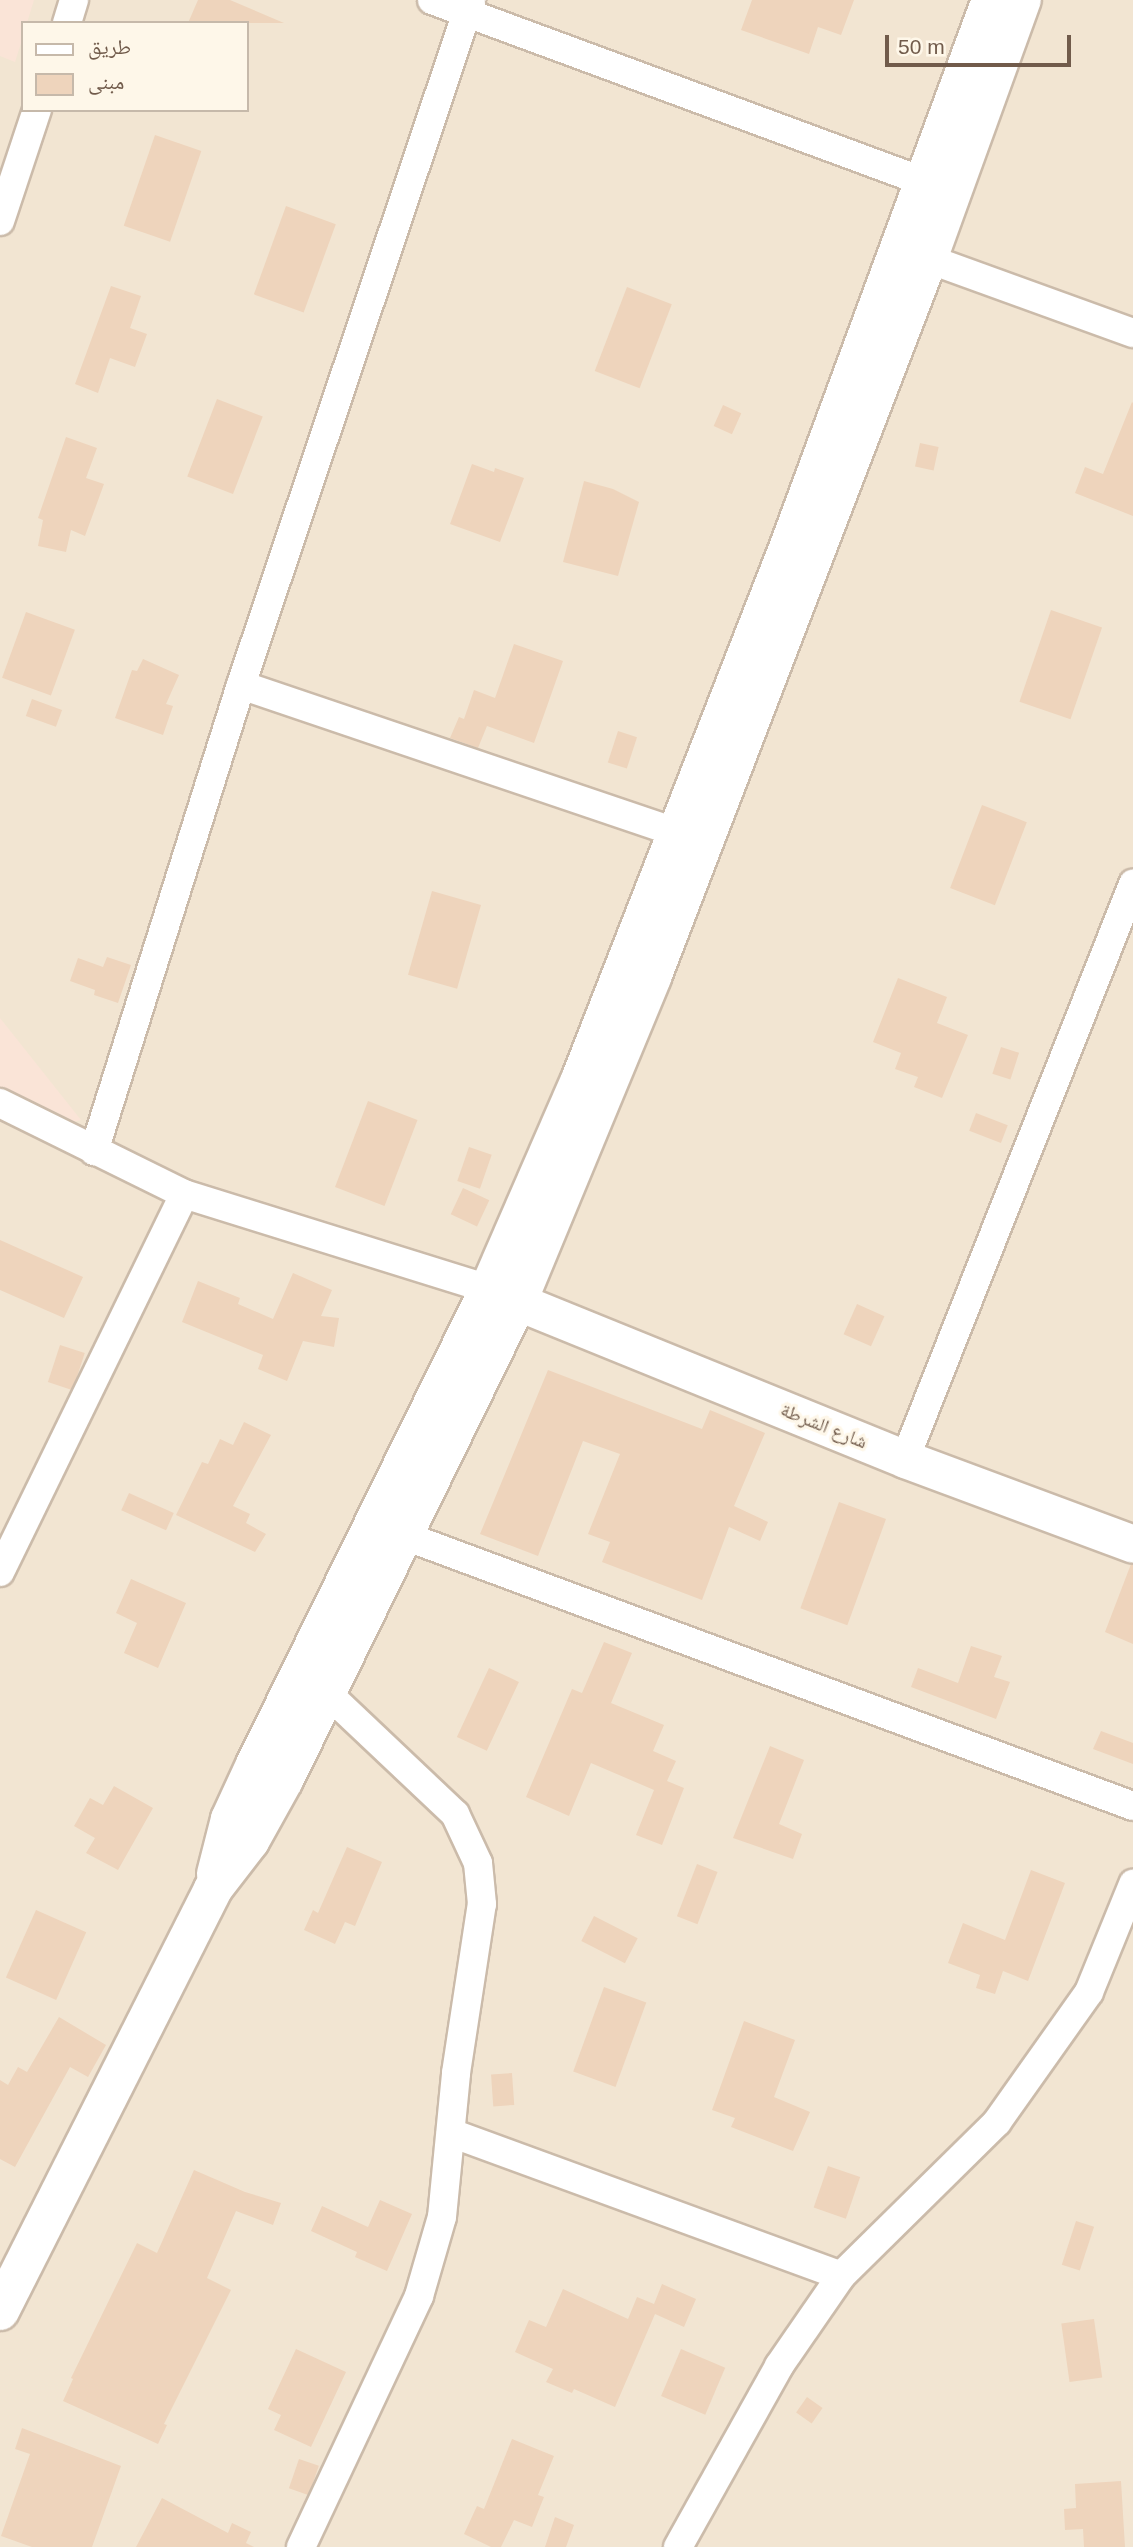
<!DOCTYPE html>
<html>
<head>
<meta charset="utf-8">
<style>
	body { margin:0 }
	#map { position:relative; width:1133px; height:2547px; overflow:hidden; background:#fbf3e3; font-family:Helvetica,"Noto Naskh Arabic",sans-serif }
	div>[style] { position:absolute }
	.residential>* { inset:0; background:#f2e5d2 }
	.commercial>* { inset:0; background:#fae4d7 }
	.building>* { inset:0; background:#eed4bc; transform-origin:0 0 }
	.roads { filter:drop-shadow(2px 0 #cbbbaa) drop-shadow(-2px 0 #cbbbaa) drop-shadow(0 2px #cbbbaa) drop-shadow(0 -2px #cbbbaa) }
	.minor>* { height:28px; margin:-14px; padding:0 14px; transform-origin:14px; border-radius:14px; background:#fff }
	.tertiary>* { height:37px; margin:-18.5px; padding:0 18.5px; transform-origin:18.5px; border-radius:18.5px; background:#fff }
	.secondary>* { height:38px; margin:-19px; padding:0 19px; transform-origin:19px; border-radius:19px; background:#fff }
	span { translate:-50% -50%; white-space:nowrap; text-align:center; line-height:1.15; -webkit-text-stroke:6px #fef7e9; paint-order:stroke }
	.street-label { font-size:19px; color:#715b4b }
	.legend { position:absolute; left:21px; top:21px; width:228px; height:91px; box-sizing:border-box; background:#fef7e9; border:2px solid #c6b9aa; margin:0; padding:9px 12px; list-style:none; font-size:21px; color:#715b4b }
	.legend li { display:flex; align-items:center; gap:14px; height:35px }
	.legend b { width:35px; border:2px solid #c6b9aa }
	.scale { position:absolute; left:885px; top:35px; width:186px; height:32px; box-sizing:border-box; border:4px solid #715b4b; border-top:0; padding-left:9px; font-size:21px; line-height:24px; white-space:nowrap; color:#715b4b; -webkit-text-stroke:5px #fef7e9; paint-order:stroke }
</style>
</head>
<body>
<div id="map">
	<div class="residential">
		<div style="clip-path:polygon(evenodd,0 0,1133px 0,1133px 2547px,0 2547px,0 0,23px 23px,247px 23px,247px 110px,23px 110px,23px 23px)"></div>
	</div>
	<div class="commercial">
		<div style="clip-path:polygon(0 0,34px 0,27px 23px,23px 23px,23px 37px,15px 62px,0 56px)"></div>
		<div style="clip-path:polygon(0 1018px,81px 1120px,49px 1128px,0 1102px)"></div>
	</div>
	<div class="building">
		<div style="clip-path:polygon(198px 0,230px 0,284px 23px,188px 23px)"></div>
		<div style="clip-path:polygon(752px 0,854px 0,841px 35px,818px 27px,809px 54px,741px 30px)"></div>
		<div style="left:155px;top:135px;width:49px;height:96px;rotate:19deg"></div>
		<div style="left:286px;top:206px;width:53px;height:94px;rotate:20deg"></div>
		<div style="clip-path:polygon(111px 286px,141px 296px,130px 328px,147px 334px,135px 367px,110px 358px,98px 393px,75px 384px)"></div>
		<div style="left:627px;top:287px;width:48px;height:90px;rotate:21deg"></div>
		<div style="left:217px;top:399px;width:49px;height:83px;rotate:21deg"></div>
		<div style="clip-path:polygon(1132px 402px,1133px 403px,1133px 516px,1075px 493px,1085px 467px,1103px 474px)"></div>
		<div style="left:723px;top:405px;width:20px;height:23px;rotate:24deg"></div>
		<div style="clip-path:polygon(66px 437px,97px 448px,86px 478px,104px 484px,85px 536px,71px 530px,66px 552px,38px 546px,43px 520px,38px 518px)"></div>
		<div style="left:920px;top:443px;width:19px;height:24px;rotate:12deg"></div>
		<div style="clip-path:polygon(472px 464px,494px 472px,495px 468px,524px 478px,500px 542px,450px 524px)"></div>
		<div style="clip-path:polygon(584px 481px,613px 489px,639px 502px,618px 576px,563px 562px)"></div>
		<div style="left:1051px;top:610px;width:54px;height:97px;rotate:19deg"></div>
		<div style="left:26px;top:612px;width:52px;height:70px;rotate:20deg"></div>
		<div style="clip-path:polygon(514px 644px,563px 661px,534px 743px,487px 726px,478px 748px,450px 738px,459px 717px,464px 719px,474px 690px,495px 698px)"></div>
		<div style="clip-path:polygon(143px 659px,179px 675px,166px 704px,173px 706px,163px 735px,115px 718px,132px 670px,137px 671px)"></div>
		<div style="left:32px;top:699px;width:32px;height:18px;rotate:20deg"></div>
		<div style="left:618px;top:731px;width:20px;height:33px;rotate:18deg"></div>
		<div style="left:982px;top:805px;width:48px;height:89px;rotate:21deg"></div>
		<div style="left:432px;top:891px;width:51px;height:87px;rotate:16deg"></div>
		<div style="clip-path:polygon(107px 957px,131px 965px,118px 1003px,94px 995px,95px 990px,70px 981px,78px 958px,103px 967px)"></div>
		<div style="clip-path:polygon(898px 978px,947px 997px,937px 1023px,968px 1035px,942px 1098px,914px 1087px,918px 1077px,895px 1069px,901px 1053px,873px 1042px)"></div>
		<div style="left:1001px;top:1047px;width:19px;height:28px;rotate:18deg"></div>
		<div style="left:368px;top:1101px;width:53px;height:92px;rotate:21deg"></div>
		<div style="left:976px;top:1113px;width:34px;height:19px;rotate:21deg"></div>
		<div style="left:469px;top:1147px;width:24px;height:36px;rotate:19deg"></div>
		<div style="left:463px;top:1188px;width:29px;height:29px;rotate:25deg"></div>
		<div style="clip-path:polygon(0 1240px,83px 1277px,64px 1318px,0 1290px)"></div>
		<div style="clip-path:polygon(293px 1273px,332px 1290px,321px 1316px,339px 1318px,334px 1347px,303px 1341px,287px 1381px,258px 1369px,263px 1355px,182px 1322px,198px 1281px,240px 1298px,238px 1304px,273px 1319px)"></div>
		<div style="left:857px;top:1304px;width:30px;height:33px;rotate:24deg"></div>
		<div style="left:60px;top:1345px;width:26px;height:39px;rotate:18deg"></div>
		<div style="clip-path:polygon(548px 1370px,702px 1429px,710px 1410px,765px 1433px,734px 1506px,768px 1522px,760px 1541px,729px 1527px,702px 1600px,602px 1562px,610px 1542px,588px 1534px,620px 1454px,583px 1441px,538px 1556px,480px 1534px)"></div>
		<div style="clip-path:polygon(244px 1422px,271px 1435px,233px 1506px,250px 1514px,246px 1523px,266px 1534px,255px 1552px,176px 1515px,202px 1462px,208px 1464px,220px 1439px,233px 1445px)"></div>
		<div style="left:129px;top:1493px;width:49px;height:19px;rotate:24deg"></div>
		<div style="left:839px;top:1502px;width:50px;height:113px;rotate:20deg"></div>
		<div style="clip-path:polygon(1131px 1564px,1133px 1564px,1133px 1644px,1105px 1632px)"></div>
		<div style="clip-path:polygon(131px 1579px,186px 1603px,158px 1668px,124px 1653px,137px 1623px,116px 1613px)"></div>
		<div style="clip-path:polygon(604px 1642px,632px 1653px,611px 1703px,664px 1725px,653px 1751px,676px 1761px,667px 1781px,684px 1788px,662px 1845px,636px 1835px,654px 1790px,591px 1763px,569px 1816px,526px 1797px,572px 1689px,582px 1693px)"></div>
		<div style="clip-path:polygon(971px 1646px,1002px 1656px,994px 1677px,1010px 1682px,996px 1719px,911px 1687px,918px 1668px,958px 1683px)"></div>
		<div style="left:489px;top:1668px;width:33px;height:76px;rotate:25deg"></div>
		<div style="clip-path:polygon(1101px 1731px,1133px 1743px,1133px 1764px,1093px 1749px)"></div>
		<div style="clip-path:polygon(770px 1746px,804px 1760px,779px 1824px,802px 1834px,793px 1859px,733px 1838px)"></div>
		<div style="clip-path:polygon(114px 1786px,153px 1808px,118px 1870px,86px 1853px,95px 1838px,74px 1826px,90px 1798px,103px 1805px)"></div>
		<div style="clip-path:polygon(347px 1847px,382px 1862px,355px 1926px,345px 1922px,335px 1944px,304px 1930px,313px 1910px,318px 1913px)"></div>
		<div style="left:697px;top:1864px;width:22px;height:56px;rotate:21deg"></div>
		<div style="clip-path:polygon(1031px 1870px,1065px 1883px,1028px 1981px,1003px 1971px,995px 1994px,976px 1988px,980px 1975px,948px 1963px,963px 1923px,1005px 1940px)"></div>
		<div style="left:36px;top:1910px;width:55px;height:74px;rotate:24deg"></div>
		<div style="left:594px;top:1916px;width:49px;height:28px;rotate:27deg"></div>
		<div style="left:604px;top:1987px;width:45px;height:90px;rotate:20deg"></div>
		<div style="clip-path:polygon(59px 2017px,106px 2045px,88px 2077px,70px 2067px,15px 2167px,0 2159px,0 2080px,8px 2085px,18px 2067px,27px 2072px)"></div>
		<div style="clip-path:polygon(744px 2021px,795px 2040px,774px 2097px,810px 2112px,793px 2151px,731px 2127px,735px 2118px,712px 2110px)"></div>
		<div style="left:512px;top:2073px;width:32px;height:21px;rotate:86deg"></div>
		<div style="left:828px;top:2166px;width:34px;height:44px;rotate:19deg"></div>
		<div style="clip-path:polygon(194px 2170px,245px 2192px,281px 2203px,273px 2225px,236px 2211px,207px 2278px,231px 2290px,164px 2424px,167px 2425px,158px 2444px,63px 2401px,73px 2379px,71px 2378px,137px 2243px,157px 2253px)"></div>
		<div style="clip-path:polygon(380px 2200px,412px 2214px,387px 2271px,355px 2257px,357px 2252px,311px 2231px,322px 2206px,368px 2227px)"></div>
		<div style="left:1076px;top:2221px;width:19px;height:46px;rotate:18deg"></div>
		<div style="clip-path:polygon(662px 2284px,696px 2299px,684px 2327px,655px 2314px,615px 2407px,574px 2389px,572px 2393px,546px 2382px,553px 2369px,515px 2352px,529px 2320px,546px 2327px,563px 2289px,628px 2319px,637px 2297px,654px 2304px)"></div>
		<div style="left:1094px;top:2319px;width:59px;height:33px;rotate:82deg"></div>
		<div style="clip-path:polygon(296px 2349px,346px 2372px,311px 2447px,274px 2430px,281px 2415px,268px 2409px)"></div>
		<div style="left:681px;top:2349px;width:48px;height:51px;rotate:23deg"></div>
		<div style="left:807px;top:2397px;width:19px;height:19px;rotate:35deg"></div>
		<div style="clip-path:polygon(22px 2428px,121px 2466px,92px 2547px,32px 2547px,1px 2536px,30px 2454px,15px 2449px)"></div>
		<div style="clip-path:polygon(512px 2439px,554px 2456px,538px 2495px,544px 2497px,532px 2527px,514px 2520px,501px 2547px,491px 2547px,464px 2534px,477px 2506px,484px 2509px)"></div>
		<div style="left:299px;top:2459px;width:21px;height:31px;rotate:19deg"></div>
		<div style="clip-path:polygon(1121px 2481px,1125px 2547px,1084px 2547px,1083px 2529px,1065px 2530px,1064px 2509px,1076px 2508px,1075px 2484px)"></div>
		<div style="clip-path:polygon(162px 2498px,228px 2533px,232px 2523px,251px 2532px,246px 2543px,254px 2547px,136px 2547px)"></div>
		<div style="clip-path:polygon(555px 2517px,574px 2525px,566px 2547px,545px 2547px)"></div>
	</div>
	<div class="roads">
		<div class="minor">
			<div style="left:432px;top:0;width:543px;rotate:20.27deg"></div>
			<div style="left:67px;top:23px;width:24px;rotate:-73deg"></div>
			<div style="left:0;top:221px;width:117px;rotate:-71.6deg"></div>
			<div style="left:912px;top:253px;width:235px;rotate:19.9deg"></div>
			<div style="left:241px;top:685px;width:460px;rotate:18.7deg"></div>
			<div style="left:0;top:1103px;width:205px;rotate:26.3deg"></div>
			<div style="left:184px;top:1194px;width:319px;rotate:17.3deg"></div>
			<div style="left:94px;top:1151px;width:489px;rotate:-72.5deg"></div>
			<div style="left:241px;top:685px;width:723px;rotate:-71.44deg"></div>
			<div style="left:905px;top:1459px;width:619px;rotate:-68.37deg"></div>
			<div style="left:405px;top:1536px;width:776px;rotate:20.35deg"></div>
			<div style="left:0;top:1572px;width:420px;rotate:-64deg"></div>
			<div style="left:451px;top:2133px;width:415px;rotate:20.1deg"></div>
			<div style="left:301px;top:2547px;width:277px;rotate:-64.8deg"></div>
			<div style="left:419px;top:2296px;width:82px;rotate:-73.8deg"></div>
			<div style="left:442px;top:2217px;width:145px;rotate:-84.4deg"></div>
			<div style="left:456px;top:2073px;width:171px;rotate:-81.3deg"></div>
			<div style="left:482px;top:1904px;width:41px;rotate:-95.6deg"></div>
			<div style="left:478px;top:1863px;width:54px;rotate:-115.1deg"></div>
			<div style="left:455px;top:1814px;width:176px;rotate:-136.6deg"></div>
			<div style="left:678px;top:2547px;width:207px;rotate:-60.8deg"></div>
			<div style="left:779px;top:2366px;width:109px;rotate:-55.4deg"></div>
			<div style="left:841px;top:2276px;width:219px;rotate:-44.6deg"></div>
			<div style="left:997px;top:2122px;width:159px;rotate:-54.7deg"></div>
			<div style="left:1089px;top:1992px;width:117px;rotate:-67.8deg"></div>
		</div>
		<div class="tertiary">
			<div style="left:489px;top:1290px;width:449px;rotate:22.1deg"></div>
			<div style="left:905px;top:1459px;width:243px;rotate:20.4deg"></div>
		</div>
		<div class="secondary">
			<div style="left:216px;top:1874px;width:57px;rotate:-75.7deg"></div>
			<div style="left:230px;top:1819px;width:60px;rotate:-65.2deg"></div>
			<div style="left:255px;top:1765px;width:530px;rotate:-63.82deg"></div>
			<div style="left:489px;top:1289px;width:228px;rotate:-66.5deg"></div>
			<div style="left:580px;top:1080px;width:573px;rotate:-68.63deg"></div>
			<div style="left:789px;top:546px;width:582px;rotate:-69.7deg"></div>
			<div style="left:0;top:2311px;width:473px;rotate:-63.2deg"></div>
			<div style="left:213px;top:1889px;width:61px;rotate:-52.4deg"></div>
			<div style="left:250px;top:1841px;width:70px;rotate:-60.9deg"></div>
			<div style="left:284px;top:1780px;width:533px;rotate:-63.96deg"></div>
			<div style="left:518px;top:1301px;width:351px;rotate:-67.5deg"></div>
			<div style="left:652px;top:977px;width:769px;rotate:-68.97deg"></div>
			<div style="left:928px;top:259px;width:276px;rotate:-70.1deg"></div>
		</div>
	</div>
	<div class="street-label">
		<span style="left:824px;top:1426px;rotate:22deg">شارع الشرطة</span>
	</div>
	<ul class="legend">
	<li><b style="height:9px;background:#fff"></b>طريق</li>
	<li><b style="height:19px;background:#eed4bc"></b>مبنى</li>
	</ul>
	<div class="scale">50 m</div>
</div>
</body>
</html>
